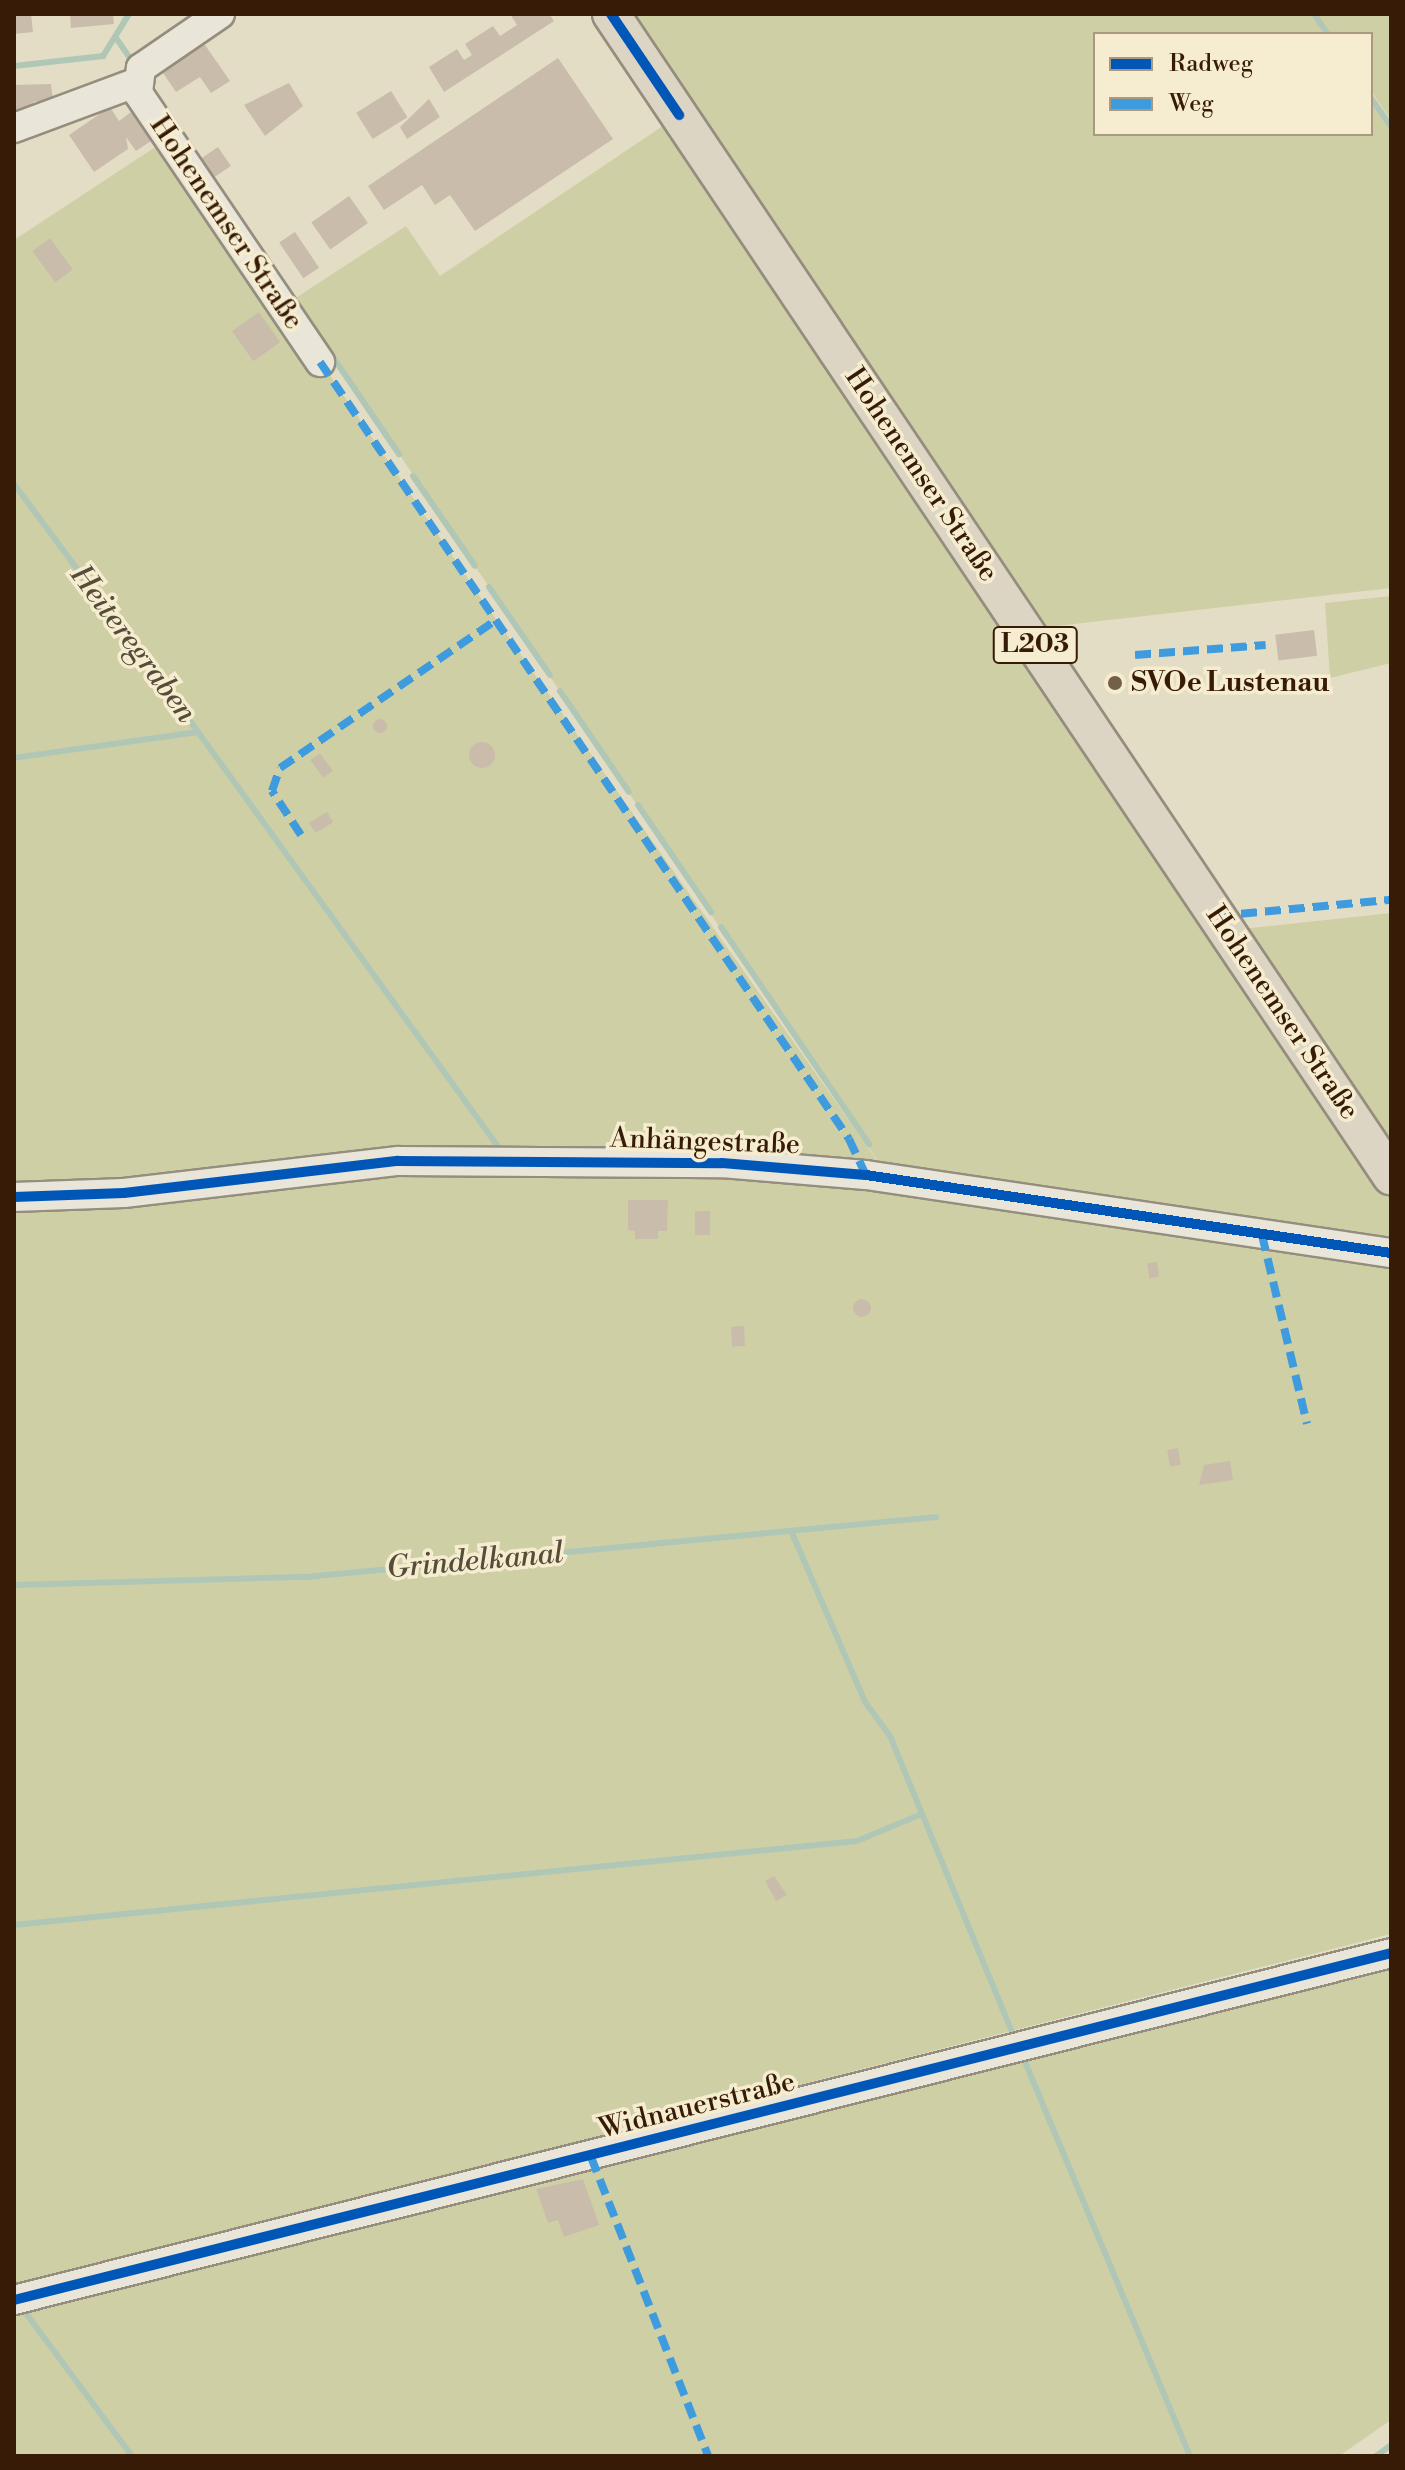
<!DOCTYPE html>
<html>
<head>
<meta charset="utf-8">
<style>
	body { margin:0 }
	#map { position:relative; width:1405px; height:2470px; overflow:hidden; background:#e4ddc5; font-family:"Libre Bodoni",serif }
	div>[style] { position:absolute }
	.green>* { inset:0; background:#cfcfa6 }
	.stream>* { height:6px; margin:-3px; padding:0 3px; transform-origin:3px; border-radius:3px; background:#b1c7b6 }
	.building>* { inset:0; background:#cabcaa; transform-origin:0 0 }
	.round { border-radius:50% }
	.roads { filter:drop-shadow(2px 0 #958d7e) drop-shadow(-2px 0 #958d7e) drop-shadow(0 2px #958d7e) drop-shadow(0 -2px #958d7e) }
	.minor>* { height:28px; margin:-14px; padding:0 14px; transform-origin:14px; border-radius:14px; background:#e9e6d9 }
	.major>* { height:36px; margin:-18px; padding:0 18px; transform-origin:18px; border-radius:18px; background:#dcd5c4 }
	.quiet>* { height:8px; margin-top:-4px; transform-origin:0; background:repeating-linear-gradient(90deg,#3e9bdd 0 16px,transparent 0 24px) }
	.cycleway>* { height:10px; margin:-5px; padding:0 5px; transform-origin:5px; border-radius:5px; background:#0057b8 }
	.dots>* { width:22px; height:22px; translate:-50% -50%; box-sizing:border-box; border:4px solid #f6edd1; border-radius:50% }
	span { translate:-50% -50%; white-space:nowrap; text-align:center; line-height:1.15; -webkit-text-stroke:7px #f6edd1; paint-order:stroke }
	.shield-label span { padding:2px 6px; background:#f6edd1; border:2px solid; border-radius:6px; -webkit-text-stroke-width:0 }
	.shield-label { font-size:26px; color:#371b06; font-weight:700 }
	.street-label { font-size:28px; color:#371b06 }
	.poi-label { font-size:28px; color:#371b06; font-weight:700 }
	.left { translate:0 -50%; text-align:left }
	.water-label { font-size:30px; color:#554c39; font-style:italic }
	.frame { position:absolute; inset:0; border:16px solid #371b06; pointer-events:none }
	.legend { position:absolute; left:1093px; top:32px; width:280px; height:104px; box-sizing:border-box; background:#f6edd1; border:2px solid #aa9980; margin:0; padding:10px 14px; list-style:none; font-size:24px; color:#371b06 }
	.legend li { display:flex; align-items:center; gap:16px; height:40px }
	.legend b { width:40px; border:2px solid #aa9980 }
</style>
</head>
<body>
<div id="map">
	<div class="green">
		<div style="clip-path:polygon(612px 14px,1316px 14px,1329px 34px,1095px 34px,1095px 134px,1371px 134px,1371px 96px,1391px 125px,1391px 588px,1039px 628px)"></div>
		<div style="clip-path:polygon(1317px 14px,1391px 14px,1391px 120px,1371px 91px,1371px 34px,1331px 34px)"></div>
		<div style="clip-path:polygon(679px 115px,1085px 745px,1391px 1199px,1391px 1934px,47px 2277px,14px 2292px,14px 240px,169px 138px,479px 595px,893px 1183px,294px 299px,406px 226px,440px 276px)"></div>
		<div style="clip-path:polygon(1391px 596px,1391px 663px,1330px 678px,1325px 603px)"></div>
		<div style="clip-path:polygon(1391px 913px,1391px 1155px,1241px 929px)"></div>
		<div style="clip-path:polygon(1391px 1963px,1391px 2420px,1339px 2456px,14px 2456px,14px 2314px)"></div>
	</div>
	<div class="stream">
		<div style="left:1314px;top:14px;width:24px;rotate:55deg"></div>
		<div style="left:116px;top:38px;width:28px;rotate:55deg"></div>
		<div style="left:14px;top:66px;width:90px;rotate:-6.4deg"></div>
		<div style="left:103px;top:56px;width:49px;rotate:-58.2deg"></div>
		<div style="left:1371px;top:98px;width:35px;rotate:55deg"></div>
		<div style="left:335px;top:360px;width:114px;rotate:55.8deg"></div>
		<div style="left:413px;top:476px;width:109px;rotate:55.4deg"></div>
		<div style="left:14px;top:484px;width:309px;rotate:53.4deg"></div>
		<div style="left:198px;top:732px;width:186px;rotate:172deg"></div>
		<div style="left:489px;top:587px;width:107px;rotate:55.3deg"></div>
		<div style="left:560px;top:691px;width:122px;rotate:55.7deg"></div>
		<div style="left:198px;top:732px;width:513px;rotate:54.11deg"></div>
		<div style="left:638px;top:805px;width:130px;rotate:55.7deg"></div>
		<div style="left:721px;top:927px;width:263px;rotate:55.7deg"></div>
		<div style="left:792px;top:1533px;width:184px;rotate:66.6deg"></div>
		<div style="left:865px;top:1702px;width:42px;rotate:53.7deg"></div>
		<div style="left:890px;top:1736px;width:328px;rotate:67.6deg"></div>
		<div style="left:14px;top:1585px;width:292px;rotate:-1.6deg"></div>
		<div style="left:306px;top:1577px;width:633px;rotate:-5.44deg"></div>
		<div style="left:14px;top:1925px;width:847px;rotate:-5.69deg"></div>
		<div style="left:857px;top:1841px;width:70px;rotate:-22.6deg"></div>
		<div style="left:1023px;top:2057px;width:433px;rotate:67.3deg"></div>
		<div style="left:22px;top:2308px;width:184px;rotate:53.4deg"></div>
		<div style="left:1376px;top:2456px;width:19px;rotate:-36deg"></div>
	</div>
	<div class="building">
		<div style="clip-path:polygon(14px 14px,31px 14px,33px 32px,14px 34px)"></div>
		<div style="clip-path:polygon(70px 14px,113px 14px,114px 24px,71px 28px)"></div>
		<div style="clip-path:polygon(510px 14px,549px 14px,554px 21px,444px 92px,429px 67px,457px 49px,464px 60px,472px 55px,465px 44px,493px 26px,500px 36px,517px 25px)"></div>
		<div style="clip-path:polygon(203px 42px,230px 81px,211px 93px,200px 77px,176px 92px,161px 70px)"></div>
		<div style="clip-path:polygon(558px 58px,613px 139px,475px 231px,450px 195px,435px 205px,422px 185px,384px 210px,368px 186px)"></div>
		<div style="clip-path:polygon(289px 83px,303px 106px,265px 136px,244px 105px)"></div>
		<div style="clip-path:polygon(51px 84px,53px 99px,33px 102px,33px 111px,14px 117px,14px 85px)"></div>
		<div style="left:391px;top:91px;width:31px;height:41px;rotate:58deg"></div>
		<div style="clip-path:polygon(429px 99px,440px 117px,407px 139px,400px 127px)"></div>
		<div style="clip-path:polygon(110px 107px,119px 121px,131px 112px,151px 141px,136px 151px,126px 137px,128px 149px,94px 172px,69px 135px)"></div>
		<div style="left:218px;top:147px;width:23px;height:20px;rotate:56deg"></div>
		<div style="left:349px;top:196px;width:33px;height:46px;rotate:55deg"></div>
		<div style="left:295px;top:232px;width:43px;height:19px;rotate:56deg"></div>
		<div style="left:50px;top:238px;width:39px;height:22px;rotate:54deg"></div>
		<div style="left:259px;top:312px;width:37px;height:33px;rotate:55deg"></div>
		<div style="left:1314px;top:630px;width:26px;height:39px;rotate:83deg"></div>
		<div class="round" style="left:373px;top:719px;width:14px;height:14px"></div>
		<div class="round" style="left:469px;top:742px;width:26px;height:26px"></div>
		<div style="left:320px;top:753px;width:22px;height:12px;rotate:54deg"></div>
		<div style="left:327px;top:812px;width:12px;height:21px;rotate:59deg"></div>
		<div style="clip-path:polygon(628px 1200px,668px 1200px,667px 1231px,658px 1231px,658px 1239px,635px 1239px,635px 1231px,628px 1230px)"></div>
		<div style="left:695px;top:1211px;width:15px;height:24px"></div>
		<div style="left:1157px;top:1262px;width:15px;height:10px;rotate:82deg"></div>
		<div class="round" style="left:853px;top:1299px;width:18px;height:18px"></div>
		<div style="left:744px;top:1326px;width:20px;height:13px;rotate:87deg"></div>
		<div style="left:1178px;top:1448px;width:17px;height:11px;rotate:80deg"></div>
		<div style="clip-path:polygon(1230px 1461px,1233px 1480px,1199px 1485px,1204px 1465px)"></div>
		<div style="clip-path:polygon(774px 1876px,787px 1895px,776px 1901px,765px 1881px)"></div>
		<div style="clip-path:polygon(583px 2179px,599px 2225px,564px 2237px,558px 2220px,548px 2223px,536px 2189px)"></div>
	</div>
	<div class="roads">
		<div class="minor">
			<div style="left:220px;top:14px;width:96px;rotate:145.6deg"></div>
			<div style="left:141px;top:68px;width:25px;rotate:97deg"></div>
			<div style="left:138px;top:93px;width:325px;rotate:55.9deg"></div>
			<div style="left:14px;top:128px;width:129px;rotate:-20.4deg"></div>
			<div style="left:14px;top:1197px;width:110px;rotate:-2.1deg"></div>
			<div style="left:124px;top:1193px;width:276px;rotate:-6.7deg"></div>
			<div style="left:398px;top:1161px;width:324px;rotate:0.4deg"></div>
			<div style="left:722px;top:1163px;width:144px;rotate:4.8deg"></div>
			<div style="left:866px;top:1175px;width:531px;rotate:8.45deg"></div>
			<div style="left:14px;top:2300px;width:1420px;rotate:-14.14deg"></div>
		</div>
		<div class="major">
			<div style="left:611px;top:14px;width:1400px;rotate:56.13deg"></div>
		</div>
	</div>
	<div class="quiet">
		<div style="left:320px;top:362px;width:940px;rotate:55.75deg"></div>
		<div style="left:849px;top:1139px;width:40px;rotate:65deg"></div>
		<div style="left:1135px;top:655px;width:131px;rotate:-4.4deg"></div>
		<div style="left:301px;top:835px;width:53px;rotate:-123.4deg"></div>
		<div style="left:272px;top:791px;width:24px;rotate:-71deg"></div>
		<div style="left:280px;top:768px;width:262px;rotate:-34.4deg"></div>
		<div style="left:1217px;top:916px;width:175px;rotate:-5.3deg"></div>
		<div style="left:1262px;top:1235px;width:194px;rotate:76.6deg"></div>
		<div style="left:591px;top:2157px;width:321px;rotate:68.6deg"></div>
	</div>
	<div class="cycleway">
		<div style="left:611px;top:14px;width:122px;rotate:56deg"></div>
		<div style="left:14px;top:1197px;width:110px;rotate:-2.1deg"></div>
		<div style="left:124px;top:1193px;width:276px;rotate:-6.7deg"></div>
		<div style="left:398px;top:1161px;width:324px;rotate:0.4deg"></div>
		<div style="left:722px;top:1163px;width:144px;rotate:4.8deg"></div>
		<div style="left:866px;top:1175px;width:531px;rotate:8.45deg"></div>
		<div style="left:14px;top:2300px;width:1420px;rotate:-14.14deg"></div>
	</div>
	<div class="dots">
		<div style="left:1115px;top:683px;background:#745f49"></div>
	</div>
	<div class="shield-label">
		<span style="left:1035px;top:645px">L203</span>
	</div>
	<div class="street-label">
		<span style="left:226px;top:223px;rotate:56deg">Hohenemser Straße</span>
		<span style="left:921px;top:475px;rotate:56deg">Hohenemser Straße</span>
		<span style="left:1282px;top:1013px;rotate:56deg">Hohenemser Straße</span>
		<span style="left:705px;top:1142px;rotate:2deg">Anhängestraße</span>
		<span style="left:697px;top:2106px;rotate:-14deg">Widnauerstraße</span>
	</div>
	<div class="poi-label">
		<span class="left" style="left:1131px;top:683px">SVOe Lustenau</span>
	</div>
	<div class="water-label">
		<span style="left:133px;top:644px;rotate:53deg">Heiteregraben</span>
		<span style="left:475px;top:1561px;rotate:-5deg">Grindelkanal</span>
	</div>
	<div class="frame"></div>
	<ul class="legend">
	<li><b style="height:10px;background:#0057b8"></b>Radweg</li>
	<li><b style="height:10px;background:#3e9bdd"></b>Weg</li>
	</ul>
</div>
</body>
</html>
